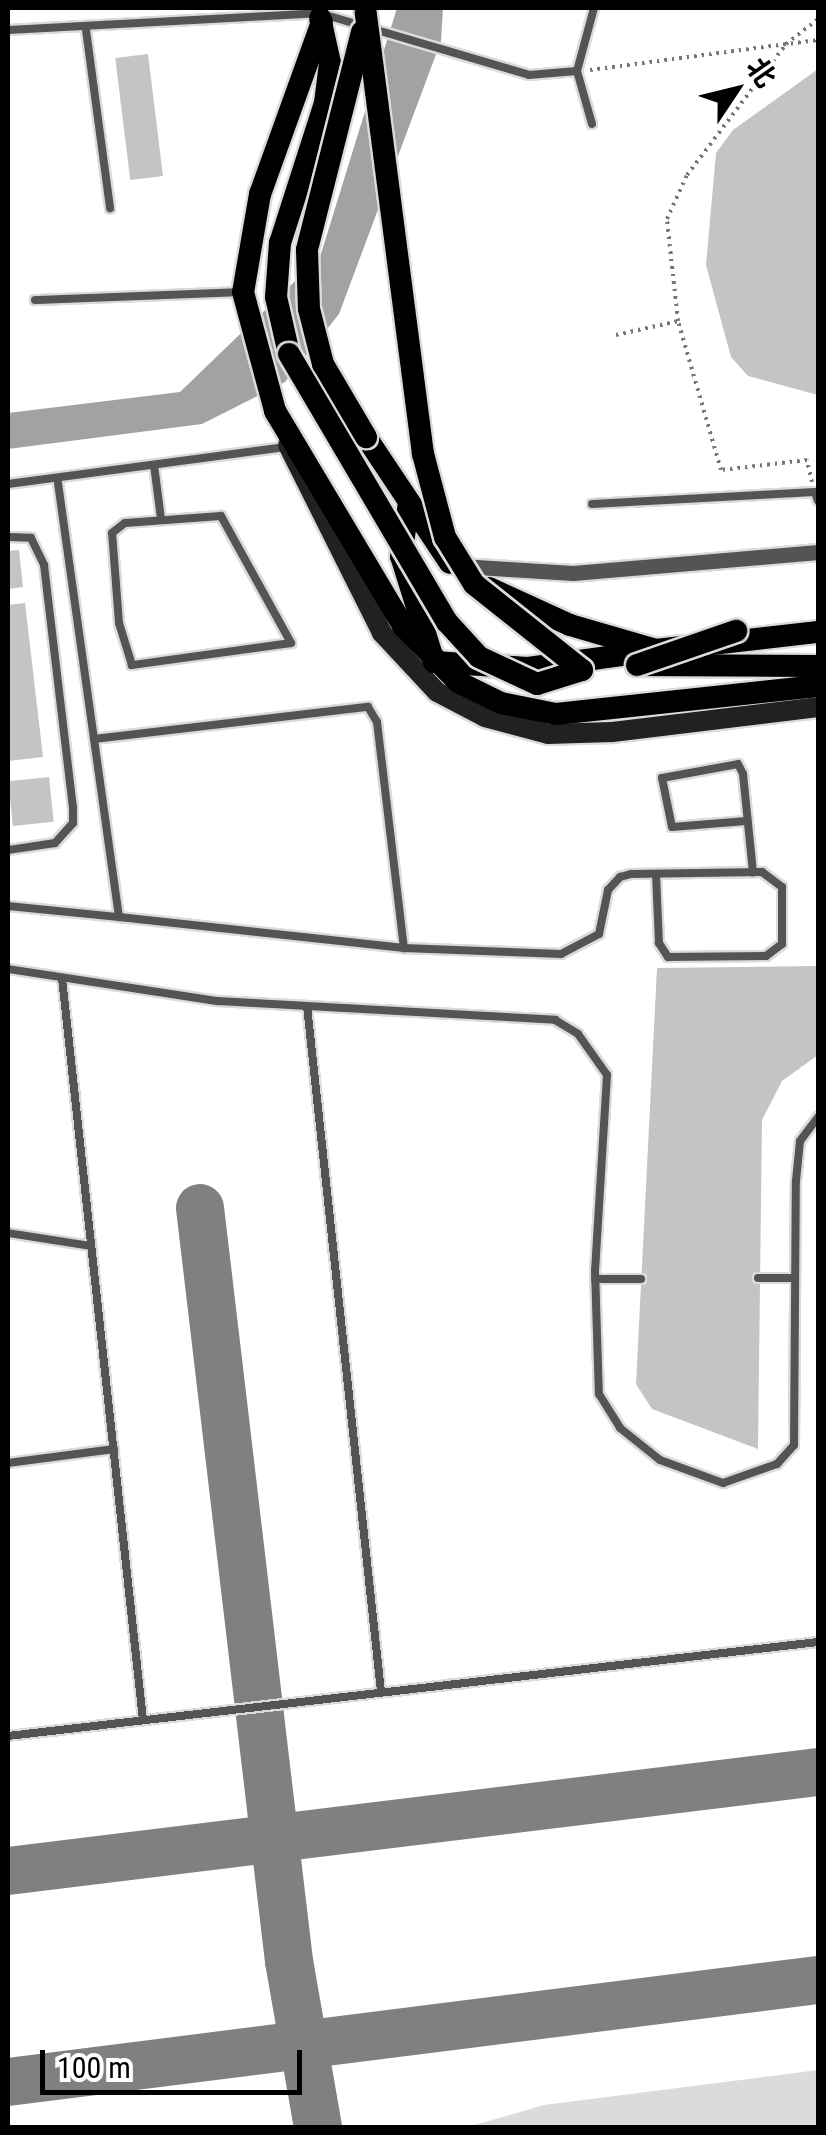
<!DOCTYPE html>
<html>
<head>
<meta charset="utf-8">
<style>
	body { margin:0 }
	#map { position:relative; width:826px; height:2135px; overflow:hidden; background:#fff; font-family:"Roboto Condensed","Noto Sans SC",sans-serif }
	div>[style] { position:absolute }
	.green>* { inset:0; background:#dbdbdb }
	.water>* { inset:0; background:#a2a2a2 }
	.taxiway>* { height:48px; margin:-24px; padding:0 24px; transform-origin:24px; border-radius:24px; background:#808080 }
	.building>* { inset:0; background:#c4c4c4; transform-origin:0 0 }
	.path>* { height:4px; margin-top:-2px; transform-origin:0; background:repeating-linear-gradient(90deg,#767676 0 2.5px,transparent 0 7.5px) }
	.roads { filter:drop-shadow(2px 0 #dbdbdb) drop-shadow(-2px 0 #dbdbdb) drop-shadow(0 2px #dbdbdb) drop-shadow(0 -2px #dbdbdb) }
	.lane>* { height:8px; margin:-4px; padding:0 4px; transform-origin:4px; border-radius:4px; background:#545454 }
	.street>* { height:15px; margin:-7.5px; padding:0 7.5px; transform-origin:7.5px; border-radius:7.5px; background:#545454 }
	.secondary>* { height:20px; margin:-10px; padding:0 10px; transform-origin:10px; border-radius:10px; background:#212121 }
	.primary>* { height:22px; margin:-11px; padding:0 11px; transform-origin:11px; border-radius:11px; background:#000 }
	.bridges { filter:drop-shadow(2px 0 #dbdbdb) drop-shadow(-2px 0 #dbdbdb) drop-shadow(0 2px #dbdbdb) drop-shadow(0 -2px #dbdbdb) }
	.primary-bridge>* { height:22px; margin:-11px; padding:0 11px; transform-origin:11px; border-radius:11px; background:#000 }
	span { translate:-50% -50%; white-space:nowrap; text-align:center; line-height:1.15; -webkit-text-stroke:8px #fff; paint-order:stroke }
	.frame { position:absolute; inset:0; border:10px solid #000; pointer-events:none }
	.north { position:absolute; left:686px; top:40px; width:100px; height:100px; -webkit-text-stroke:8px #fff; paint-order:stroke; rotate:55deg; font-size:28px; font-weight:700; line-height:40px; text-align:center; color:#000 }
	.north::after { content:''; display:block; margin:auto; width:35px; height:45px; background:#000; clip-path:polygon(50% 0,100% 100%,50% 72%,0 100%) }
	.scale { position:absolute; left:40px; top:2050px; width:262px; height:45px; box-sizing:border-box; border:5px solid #000; border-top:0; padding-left:12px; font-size:30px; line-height:35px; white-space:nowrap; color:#000; -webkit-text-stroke:8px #fff; paint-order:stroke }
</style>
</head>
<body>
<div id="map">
	<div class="green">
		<div style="clip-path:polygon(818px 2070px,818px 2127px,468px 2127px,544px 2105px)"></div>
	</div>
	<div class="water">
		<div style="clip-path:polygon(397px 8px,443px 8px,441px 41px,339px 314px,285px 382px,202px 424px,8px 449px,8px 413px,180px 392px,320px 257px)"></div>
	</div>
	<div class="taxiway">
		<div style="left:200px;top:1208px;width:758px;rotate:83.26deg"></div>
		<div style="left:289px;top:1961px;width:169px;rotate:80.1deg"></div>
		<div style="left:8px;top:1871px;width:816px;rotate:-6.97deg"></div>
		<div style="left:8px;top:2082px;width:816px;rotate:-7.18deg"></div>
	</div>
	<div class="building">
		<div style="left:148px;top:54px;width:123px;height:33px;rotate:83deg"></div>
		<div style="clip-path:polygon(818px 69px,818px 395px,748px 376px,731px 357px,706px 265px,716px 153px,733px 130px)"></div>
		<div style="clip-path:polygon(19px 550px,23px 587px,8px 589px,8px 551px)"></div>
		<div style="clip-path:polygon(25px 603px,43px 757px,8px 761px,8px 605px)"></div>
		<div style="left:49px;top:777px;width:45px;height:41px;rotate:84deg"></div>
		<div style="clip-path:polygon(818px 966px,818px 1055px,782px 1081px,762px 1120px,758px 1449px,652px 1409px,636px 1384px,657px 968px)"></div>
	</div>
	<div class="path">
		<div style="left:590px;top:70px;width:230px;rotate:-7.5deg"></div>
		<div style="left:616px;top:335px;width:64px;rotate:-12.7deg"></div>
		<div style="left:812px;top:482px;width:23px;rotate:-103deg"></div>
		<div style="left:807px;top:460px;width:87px;rotate:173.4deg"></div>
		<div style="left:721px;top:470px;width:155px;rotate:-106.1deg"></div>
		<div style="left:678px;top:321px;width:103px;rotate:-96.2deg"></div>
		<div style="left:667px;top:219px;width:48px;rotate:-65.6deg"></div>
		<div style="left:687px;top:175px;width:164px;rotate:-52.9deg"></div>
		<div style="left:786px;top:44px;width:41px;rotate:-38deg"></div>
	</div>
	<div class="roads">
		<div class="lane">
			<div style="left:8px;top:30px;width:311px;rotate:-3.1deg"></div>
			<div style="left:319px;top:13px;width:219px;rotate:16.4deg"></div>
			<div style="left:529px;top:75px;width:48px;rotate:-4.8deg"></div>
			<div style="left:577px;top:71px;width:55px;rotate:74.2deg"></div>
			<div style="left:86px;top:30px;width:180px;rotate:82.3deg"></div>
			<div style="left:577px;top:71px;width:65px;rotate:-74.9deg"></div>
			<div style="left:35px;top:300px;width:204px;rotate:-2.2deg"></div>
			<div style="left:154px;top:465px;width:54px;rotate:82.6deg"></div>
			<div style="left:8px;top:484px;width:278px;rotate:-7.6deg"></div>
			<div style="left:592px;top:504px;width:223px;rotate:-3.1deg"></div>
			<div style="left:815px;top:492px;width:9px;rotate:72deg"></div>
			<div style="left:221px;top:516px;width:145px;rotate:61.1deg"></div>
			<div style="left:291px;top:643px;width:161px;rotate:172.1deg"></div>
			<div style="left:132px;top:665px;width:44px;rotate:-107.2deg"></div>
			<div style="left:119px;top:623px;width:90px;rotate:-94.4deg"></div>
			<div style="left:112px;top:533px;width:16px;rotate:-38deg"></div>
			<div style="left:125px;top:523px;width:96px;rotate:-4.2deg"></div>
			<div style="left:8px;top:537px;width:23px;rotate:2deg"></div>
			<div style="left:31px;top:538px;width:30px;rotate:64deg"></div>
			<div style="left:44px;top:565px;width:244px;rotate:83.2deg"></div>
			<div style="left:73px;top:807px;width:16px;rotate:90deg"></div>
			<div style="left:73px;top:823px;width:27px;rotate:132deg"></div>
			<div style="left:55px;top:843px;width:48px;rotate:171.5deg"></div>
			<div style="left:94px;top:739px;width:276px;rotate:-6.7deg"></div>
			<div style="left:368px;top:707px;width:17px;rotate:59deg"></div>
			<div style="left:377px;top:722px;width:228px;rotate:83.2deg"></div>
			<div style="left:746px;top:821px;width:74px;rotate:175.4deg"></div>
			<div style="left:672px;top:827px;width:50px;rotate:-101.5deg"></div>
			<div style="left:662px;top:778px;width:77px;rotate:-10.4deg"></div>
			<div style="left:738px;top:764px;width:11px;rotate:63deg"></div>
			<div style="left:743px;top:774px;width:99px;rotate:84.2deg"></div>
			<div style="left:8px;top:906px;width:112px;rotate:5.7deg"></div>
			<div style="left:119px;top:917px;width:443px;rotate:-98deg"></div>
			<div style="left:119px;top:917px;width:287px;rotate:6.2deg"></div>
			<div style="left:404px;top:948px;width:157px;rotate:2.2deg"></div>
			<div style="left:561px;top:954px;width:43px;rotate:-27.8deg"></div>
			<div style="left:599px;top:934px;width:45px;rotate:-78.4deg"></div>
			<div style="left:608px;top:890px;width:18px;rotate:-47deg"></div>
			<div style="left:620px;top:877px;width:11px;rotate:-15deg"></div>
			<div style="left:631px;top:874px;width:131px;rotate:-0.9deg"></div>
			<div style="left:762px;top:872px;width:25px;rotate:37deg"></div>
			<div style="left:782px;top:887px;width:57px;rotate:90deg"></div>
			<div style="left:782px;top:944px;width:20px;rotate:143deg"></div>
			<div style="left:766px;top:956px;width:98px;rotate:179.4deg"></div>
			<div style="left:668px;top:957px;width:17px;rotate:-123deg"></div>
			<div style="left:659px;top:943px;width:69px;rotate:-92.5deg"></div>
			<div style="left:8px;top:969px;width:212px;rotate:8.7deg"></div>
			<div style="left:218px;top:1001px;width:338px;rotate:3.2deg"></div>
			<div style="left:555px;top:1020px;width:27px;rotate:31deg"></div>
			<div style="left:578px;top:1034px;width:50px;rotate:54.7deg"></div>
			<div style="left:607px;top:1075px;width:195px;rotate:93.5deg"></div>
			<div style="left:595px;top:1270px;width:124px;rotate:88.2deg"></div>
			<div style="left:599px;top:1394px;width:40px;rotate:58deg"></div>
			<div style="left:620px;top:1428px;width:51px;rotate:38.7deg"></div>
			<div style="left:660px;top:1460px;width:67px;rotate:20.1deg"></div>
			<div style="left:723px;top:1483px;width:57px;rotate:-19.4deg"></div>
			<div style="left:777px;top:1464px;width:25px;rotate:-48deg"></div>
			<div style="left:794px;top:1445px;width:264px;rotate:-89.6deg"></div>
			<div style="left:796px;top:1181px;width:40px;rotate:-84.3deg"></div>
			<div style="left:800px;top:1141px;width:30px;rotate:-53deg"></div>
			<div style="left:62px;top:978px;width:746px;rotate:83.77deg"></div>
			<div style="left:307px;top:1006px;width:690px;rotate:83.84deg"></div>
			<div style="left:8px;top:1233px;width:84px;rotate:8.9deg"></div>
			<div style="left:758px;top:1278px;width:37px"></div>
			<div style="left:595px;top:1279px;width:46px"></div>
			<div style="left:8px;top:1463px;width:107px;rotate:-7.5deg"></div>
			<div style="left:8px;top:1736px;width:815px;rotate:-6.62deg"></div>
		</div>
		<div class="street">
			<div style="left:460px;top:566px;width:113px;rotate:3.5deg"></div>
			<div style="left:573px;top:573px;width:246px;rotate:-4.9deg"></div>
		</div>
		<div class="secondary">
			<div style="left:288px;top:445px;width:210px;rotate:63.4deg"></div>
			<div style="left:382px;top:633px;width:81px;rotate:47deg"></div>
			<div style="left:437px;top:692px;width:54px;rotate:27.5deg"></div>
			<div style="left:485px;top:717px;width:65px;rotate:15.1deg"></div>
			<div style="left:548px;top:734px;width:64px;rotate:-1.8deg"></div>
			<div style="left:612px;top:732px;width:208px;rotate:-6.9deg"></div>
		</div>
		<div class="primary">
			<div style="left:322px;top:22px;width:183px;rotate:109.8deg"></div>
			<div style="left:260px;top:194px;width:99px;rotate:99.8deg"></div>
			<div style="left:243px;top:292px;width:123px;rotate:74.9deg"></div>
			<div style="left:275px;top:411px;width:250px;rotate:59.2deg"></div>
			<div style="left:403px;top:626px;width:78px;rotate:45.5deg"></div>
			<div style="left:458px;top:682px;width:48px;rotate:26deg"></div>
			<div style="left:501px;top:703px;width:56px;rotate:11.3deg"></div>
			<div style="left:556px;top:714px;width:263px;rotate:-6.1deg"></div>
			<div style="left:289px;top:354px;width:58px;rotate:-102.8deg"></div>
			<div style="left:276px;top:297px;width:54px;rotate:-85.8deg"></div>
			<div style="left:280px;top:243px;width:147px;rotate:-72.2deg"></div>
			<div style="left:325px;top:103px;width:40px;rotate:-82.9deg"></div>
			<div style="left:330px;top:63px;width:46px;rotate:-102.5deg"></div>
			<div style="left:366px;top:437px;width:151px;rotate:56.3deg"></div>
			<div style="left:409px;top:503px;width:54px;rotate:98.6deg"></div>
			<div style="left:401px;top:556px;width:111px;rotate:72.7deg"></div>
			<div style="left:434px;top:662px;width:94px;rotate:3.7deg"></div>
			<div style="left:528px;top:668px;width:116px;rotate:-7.9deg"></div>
			<div style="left:489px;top:588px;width:89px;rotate:24.6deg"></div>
			<div style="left:570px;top:625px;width:90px;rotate:16.2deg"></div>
			<div style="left:656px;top:650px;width:24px;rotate:-7deg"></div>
			<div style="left:712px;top:644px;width:107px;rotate:-6.5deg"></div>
			<div style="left:637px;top:665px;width:181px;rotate:0.3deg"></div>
		</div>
	</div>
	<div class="bridges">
		<div class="primary-bridge">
			<div style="left:362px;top:32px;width:225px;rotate:104.2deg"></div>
			<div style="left:307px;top:250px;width:59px;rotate:88.1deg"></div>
			<div style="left:309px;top:309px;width:57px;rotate:75.7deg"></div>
			<div style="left:323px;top:364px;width:85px;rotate:59.5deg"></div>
			<div style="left:289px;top:354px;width:311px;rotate:59.5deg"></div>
			<div style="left:447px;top:622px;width:47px;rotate:47.6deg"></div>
			<div style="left:479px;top:657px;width:64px;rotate:25deg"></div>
			<div style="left:537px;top:684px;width:47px;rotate:-17.3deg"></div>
			<div style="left:582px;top:670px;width:138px;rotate:-141.5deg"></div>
			<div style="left:474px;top:584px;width:55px;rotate:-121.7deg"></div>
			<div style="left:445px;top:537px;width:86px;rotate:-104.8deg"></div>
			<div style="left:423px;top:454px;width:445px;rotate:-97.4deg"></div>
			<div style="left:637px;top:665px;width:105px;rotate:-19deg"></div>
		</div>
	</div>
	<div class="frame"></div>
	<div class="north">北</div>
	<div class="scale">100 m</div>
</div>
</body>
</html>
